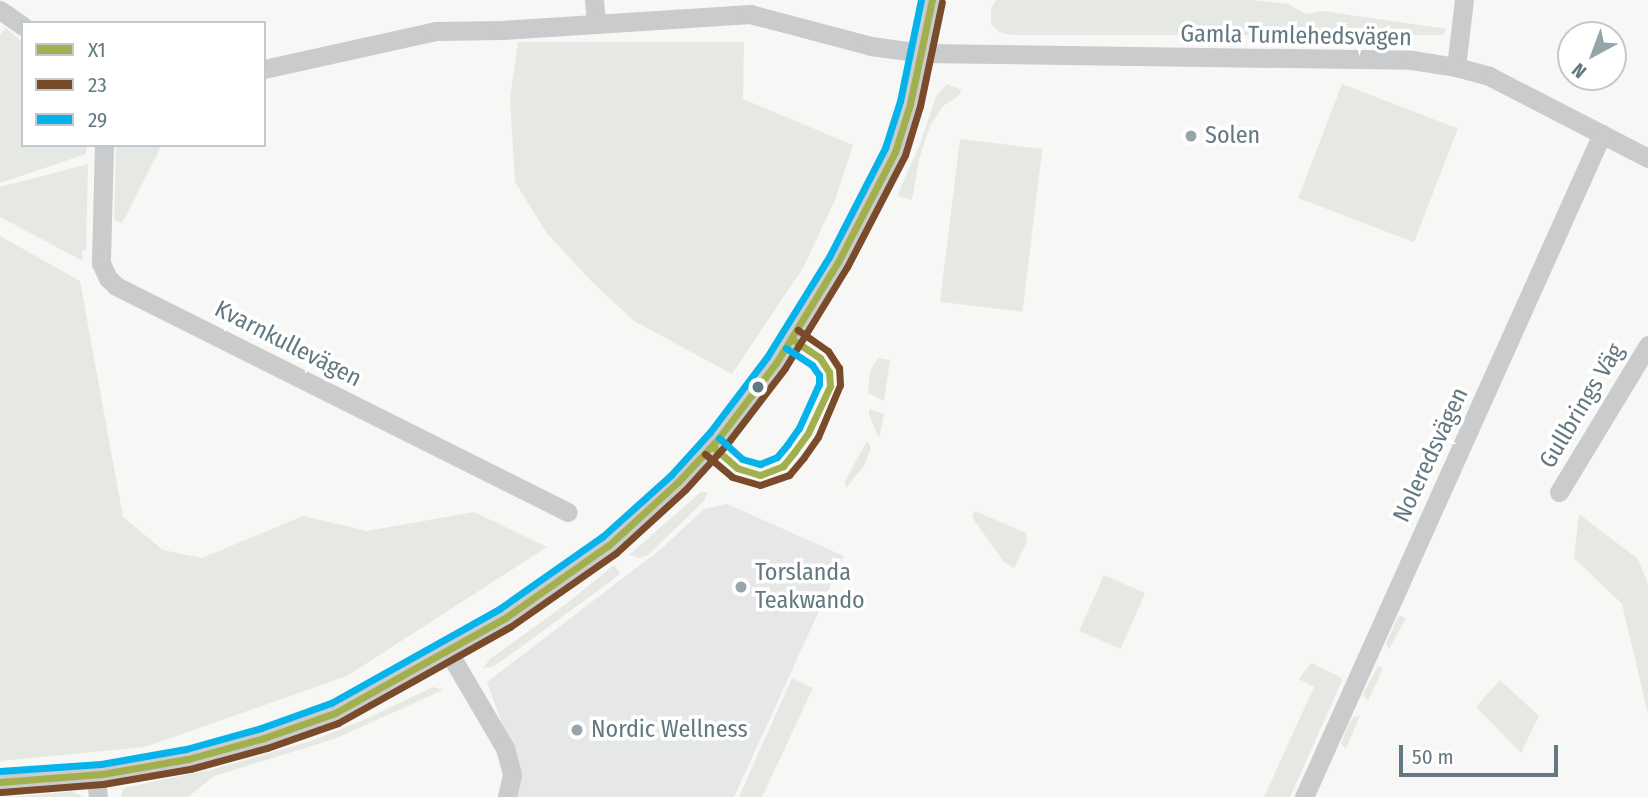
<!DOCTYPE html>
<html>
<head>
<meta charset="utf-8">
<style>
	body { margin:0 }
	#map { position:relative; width:1648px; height:797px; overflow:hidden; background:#f7f7f6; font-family:"Fira Sans Condensed",sans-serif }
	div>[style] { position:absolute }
	.built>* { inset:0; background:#e6e7e7 }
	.green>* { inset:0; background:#e6e9e3; transform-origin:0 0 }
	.minor>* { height:19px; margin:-9.5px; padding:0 9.5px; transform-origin:9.5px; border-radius:9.5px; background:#c9cbcc }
	.tertiary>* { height:24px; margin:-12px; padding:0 12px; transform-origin:12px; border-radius:12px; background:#c9cbcc }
	.bus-1>* { height:7px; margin:-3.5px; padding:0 3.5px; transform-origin:3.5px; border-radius:3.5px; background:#a1af4d }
	.bus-2>* { height:7px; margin:-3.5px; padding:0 3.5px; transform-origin:3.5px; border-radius:3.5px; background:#7a4b2a }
	.bus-3>* { height:7px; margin:-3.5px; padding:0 3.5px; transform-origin:3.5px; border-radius:3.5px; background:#05b3eb }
	.dots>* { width:19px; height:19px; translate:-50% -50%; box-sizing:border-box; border:4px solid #fff; border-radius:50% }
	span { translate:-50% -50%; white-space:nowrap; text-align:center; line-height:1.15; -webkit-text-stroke:7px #fff; paint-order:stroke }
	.street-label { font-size:24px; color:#627981 }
	.poi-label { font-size:24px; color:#627981 }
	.left { translate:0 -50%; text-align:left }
	.legend { position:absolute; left:21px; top:21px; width:245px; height:126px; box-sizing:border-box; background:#fff; border:2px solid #c0c9cd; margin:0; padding:9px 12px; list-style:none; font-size:21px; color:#627981 }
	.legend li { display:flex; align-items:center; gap:14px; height:35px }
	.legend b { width:35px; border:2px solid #c0c9cd }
	.north { position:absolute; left:1557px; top:21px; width:70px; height:70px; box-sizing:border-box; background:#fff; border:2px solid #c0c9cd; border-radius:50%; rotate:221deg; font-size:19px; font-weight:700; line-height:28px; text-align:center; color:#627981 }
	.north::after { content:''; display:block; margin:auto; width:24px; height:32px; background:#96a5aa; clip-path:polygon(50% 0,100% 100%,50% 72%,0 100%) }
	.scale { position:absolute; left:1399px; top:745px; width:159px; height:32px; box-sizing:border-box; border:4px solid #627981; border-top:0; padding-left:9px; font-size:21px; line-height:24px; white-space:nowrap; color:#627981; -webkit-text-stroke:5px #fff; paint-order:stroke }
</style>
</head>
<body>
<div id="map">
	<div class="built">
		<div style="clip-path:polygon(727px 504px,844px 556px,734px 797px,511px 797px,520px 774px,487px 682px,661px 549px,704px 509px)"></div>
	</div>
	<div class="green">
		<div style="clip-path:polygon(996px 0,1251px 0,1288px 4px,1306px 14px,1323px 11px,1447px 29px,1443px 35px,1011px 35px,999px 32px,991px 24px,991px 9px)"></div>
		<div style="clip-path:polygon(6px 28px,23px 43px,23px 145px,87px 145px,86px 154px,0 183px,0 35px)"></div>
		<div style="clip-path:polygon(518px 42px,744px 42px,743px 99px,853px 145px,835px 200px,803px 268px,732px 374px,634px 321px,591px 281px,546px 232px,515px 182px,510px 98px)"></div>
		<div style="clip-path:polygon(947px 84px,962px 90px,957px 97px,943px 106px,930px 126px,919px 159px,912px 200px,897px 196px,920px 144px,936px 96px)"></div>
		<div style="left:1342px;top:84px;width:124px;height:122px;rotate:21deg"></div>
		<div style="left:960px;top:139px;width:83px;height:164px;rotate:7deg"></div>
		<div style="clip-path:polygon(116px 145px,162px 145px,122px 223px,114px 220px)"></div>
		<div style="clip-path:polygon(88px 164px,86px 250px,82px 251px,83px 261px,0 217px,0 187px)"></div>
		<div style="clip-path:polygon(0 236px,80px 281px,123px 517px,163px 550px,202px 558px,303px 516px,367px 531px,474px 512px,547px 547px,347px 676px,145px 747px,0 761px)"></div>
		<div style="clip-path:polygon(878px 358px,890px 360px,884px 401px,868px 393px,870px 371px)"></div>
		<div style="clip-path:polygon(869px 409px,884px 414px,879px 438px,869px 415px)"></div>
		<div style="clip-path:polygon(867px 441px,871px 447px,864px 466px,846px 488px,845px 481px)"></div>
		<div style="clip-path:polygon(701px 492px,708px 492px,704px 501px,648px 555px,640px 558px,629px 555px)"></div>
		<div style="clip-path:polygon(975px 511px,1026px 533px,1027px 541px,1014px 568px,1004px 562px,972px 517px)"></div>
		<div style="clip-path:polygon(1579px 514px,1638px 559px,1648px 584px,1648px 714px,1622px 604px,1574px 558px)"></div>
		<div style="clip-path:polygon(614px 565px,620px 573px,611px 581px,506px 658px,492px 667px,483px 668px,490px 659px,566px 604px)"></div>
		<div style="left:1104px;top:575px;width:45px;height:61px;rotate:24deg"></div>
		<div style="clip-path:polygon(1401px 616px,1406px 618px,1389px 649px,1386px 643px,1398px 617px)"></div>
		<div style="clip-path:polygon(1311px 663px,1342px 678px,1341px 683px,1290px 797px,1264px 797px,1314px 687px,1299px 679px)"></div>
		<div style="clip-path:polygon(1378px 666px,1383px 668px,1368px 701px,1363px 694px)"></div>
		<div style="clip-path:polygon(792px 678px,813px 688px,762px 797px,739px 797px)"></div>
		<div style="clip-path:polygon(1500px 680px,1539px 716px,1521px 753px,1476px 707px)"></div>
		<div style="clip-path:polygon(433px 687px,443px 690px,334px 739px,214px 776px,188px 797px,121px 797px,123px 789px,128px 787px,214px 769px,311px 741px,366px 719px)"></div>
		<div style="clip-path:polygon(1360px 716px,1346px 749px,1341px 744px,1349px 723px,1354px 717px)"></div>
		<div style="clip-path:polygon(71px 791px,84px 797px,5px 797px,57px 793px)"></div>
	</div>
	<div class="minor">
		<div style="left:594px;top:0;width:23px;rotate:85deg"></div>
		<div style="left:0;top:10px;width:28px;rotate:35deg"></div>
		<div style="left:1456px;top:67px;width:67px;rotate:-83.2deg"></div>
		<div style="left:264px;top:69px;width:176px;rotate:-12.5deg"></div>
		<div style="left:436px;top:31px;width:66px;rotate:-0.9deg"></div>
		<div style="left:502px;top:30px;width:249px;rotate:-3.7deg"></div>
		<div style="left:750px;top:14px;width:125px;rotate:14.8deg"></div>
		<div style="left:871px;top:46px;width:51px;rotate:7.8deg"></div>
		<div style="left:922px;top:53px;width:490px;rotate:0.8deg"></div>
		<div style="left:1412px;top:60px;width:45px;rotate:9deg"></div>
		<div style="left:1456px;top:67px;width:34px;rotate:15deg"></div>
		<div style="left:1489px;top:76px;width:179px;rotate:27.3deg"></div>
		<div style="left:104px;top:145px;width:118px;rotate:91.5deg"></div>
		<div style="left:101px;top:263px;width:17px;rotate:65deg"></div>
		<div style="left:108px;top:278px;width:11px;rotate:45deg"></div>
		<div style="left:116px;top:286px;width:505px;rotate:26.57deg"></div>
		<div style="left:1559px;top:492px;width:172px;rotate:-58.8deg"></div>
		<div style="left:448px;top:651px;width:113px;rotate:59.6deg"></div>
		<div style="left:505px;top:748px;width:28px;rotate:75deg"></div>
		<div style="left:512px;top:775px;width:23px;rotate:103deg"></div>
		<div style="left:96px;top:775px;width:22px;rotate:85deg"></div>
		<div style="left:1304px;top:797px;width:727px;rotate:-65.8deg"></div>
	</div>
	<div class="tertiary">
		<div style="left:0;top:782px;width:102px;rotate:-4.5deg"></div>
		<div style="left:102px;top:774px;width:87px;rotate:-9.9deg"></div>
		<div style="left:188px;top:759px;width:79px;rotate:-15.4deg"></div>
		<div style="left:264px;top:738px;width:75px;rotate:-19.4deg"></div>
		<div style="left:335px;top:713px;width:195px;rotate:-29.2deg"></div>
		<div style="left:505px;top:618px;width:127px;rotate:-35.1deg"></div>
		<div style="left:609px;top:545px;width:93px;rotate:-42.4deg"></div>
		<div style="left:678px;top:482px;width:59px;rotate:-47.1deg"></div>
		<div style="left:718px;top:439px;width:96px;rotate:-52.7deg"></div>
		<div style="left:776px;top:363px;width:119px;rotate:-58.5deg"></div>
		<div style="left:838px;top:262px;width:124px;rotate:-62.6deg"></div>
		<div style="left:895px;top:152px;width:50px;rotate:-72.6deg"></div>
		<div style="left:910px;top:104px;width:106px;rotate:-78.1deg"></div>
	</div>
	<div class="bus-1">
		<div style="left:712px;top:446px;width:33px;rotate:41deg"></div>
		<div style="left:737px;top:468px;width:24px;rotate:17deg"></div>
		<div style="left:760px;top:475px;width:25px;rotate:-21deg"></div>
		<div style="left:783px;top:466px;width:19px;rotate:-51deg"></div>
		<div style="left:795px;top:451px;width:22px;rotate:-54deg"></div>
		<div style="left:808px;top:433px;width:52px;rotate:-64.9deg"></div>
		<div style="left:830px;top:386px;width:14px;rotate:-94deg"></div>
		<div style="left:829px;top:372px;width:17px;rotate:-123deg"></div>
		<div style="left:820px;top:358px;width:34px;rotate:-146deg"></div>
		<div style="left:0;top:782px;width:102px;rotate:-4.5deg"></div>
		<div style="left:102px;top:774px;width:87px;rotate:-9.9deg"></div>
		<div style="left:188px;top:759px;width:79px;rotate:-15.4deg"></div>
		<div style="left:264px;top:738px;width:75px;rotate:-19.4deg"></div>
		<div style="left:335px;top:713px;width:195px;rotate:-29.2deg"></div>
		<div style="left:505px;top:618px;width:127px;rotate:-35.1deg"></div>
		<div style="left:609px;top:545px;width:93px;rotate:-42.4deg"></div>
		<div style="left:678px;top:482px;width:59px;rotate:-47.1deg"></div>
		<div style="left:718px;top:439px;width:96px;rotate:-52.7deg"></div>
		<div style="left:776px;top:363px;width:119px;rotate:-58.5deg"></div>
		<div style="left:838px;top:262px;width:124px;rotate:-62.6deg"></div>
		<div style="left:895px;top:152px;width:50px;rotate:-72.6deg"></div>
		<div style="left:910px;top:104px;width:106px;rotate:-78.1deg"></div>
	</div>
	<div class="bus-2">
		<div style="left:705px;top:454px;width:35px;rotate:40deg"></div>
		<div style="left:732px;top:477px;width:29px;rotate:16deg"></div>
		<div style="left:760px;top:485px;width:31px;rotate:-19deg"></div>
		<div style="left:789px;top:475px;width:23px;rotate:-50deg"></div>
		<div style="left:804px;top:457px;width:24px;rotate:-55deg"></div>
		<div style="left:818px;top:437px;width:56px;rotate:-67.1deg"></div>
		<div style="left:840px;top:385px;width:17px;rotate:-93deg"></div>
		<div style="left:839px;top:368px;width:20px;rotate:-123deg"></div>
		<div style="left:828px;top:351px;width:37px;rotate:-145deg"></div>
		<div style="left:1px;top:792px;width:102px;rotate:-4.5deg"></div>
		<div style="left:103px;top:784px;width:88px;rotate:-9.8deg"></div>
		<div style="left:190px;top:769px;width:80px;rotate:-15.3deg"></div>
		<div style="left:267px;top:748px;width:75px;rotate:-19.4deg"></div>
		<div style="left:338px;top:723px;width:197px;rotate:-29.2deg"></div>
		<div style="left:510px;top:627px;width:129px;rotate:-34.9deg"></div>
		<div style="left:616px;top:553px;width:93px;rotate:-42.4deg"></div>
		<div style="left:685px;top:490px;width:61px;rotate:-47.7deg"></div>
		<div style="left:726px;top:445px;width:97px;rotate:-52.5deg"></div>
		<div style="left:785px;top:368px;width:119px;rotate:-58.5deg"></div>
		<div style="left:847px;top:267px;width:126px;rotate:-62.6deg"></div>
		<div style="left:905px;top:155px;width:51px;rotate:-73deg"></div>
		<div style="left:920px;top:106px;width:106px;rotate:-78.1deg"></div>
	</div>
	<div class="bus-3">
		<div style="left:719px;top:438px;width:31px;rotate:42deg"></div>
		<div style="left:742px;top:459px;width:19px;rotate:16deg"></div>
		<div style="left:760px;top:464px;width:18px;rotate:-22deg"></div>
		<div style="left:777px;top:457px;width:16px;rotate:-50deg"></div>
		<div style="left:787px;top:445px;width:21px;rotate:-55deg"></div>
		<div style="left:799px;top:428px;width:48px;rotate:-65.6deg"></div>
		<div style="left:819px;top:384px;width:9px;rotate:-90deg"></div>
		<div style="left:819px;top:375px;width:12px;rotate:-125deg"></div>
		<div style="left:812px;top:365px;width:31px;rotate:-147deg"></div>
		<div style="left:0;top:771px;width:101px;rotate:-4deg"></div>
		<div style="left:101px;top:764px;width:86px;rotate:-10deg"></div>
		<div style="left:186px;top:749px;width:78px;rotate:-15.6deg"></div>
		<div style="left:261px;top:728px;width:74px;rotate:-19.7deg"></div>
		<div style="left:331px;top:703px;width:193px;rotate:-29.2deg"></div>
		<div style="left:499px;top:609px;width:126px;rotate:-35deg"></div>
		<div style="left:602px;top:537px;width:93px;rotate:-41.9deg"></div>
		<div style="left:671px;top:475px;width:58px;rotate:-47.8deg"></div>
		<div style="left:710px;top:432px;width:94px;rotate:-52.8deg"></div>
		<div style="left:767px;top:357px;width:118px;rotate:-58.2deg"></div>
		<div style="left:829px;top:257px;width:123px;rotate:-62.8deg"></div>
		<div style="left:885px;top:148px;width:49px;rotate:-72.3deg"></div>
		<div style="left:900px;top:101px;width:103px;rotate:-78.3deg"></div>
	</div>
	<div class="dots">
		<div style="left:1191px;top:136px;background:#96a5aa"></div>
		<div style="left:758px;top:387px;background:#627981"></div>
		<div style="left:741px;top:587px;background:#96a5aa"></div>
		<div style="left:577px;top:730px;background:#96a5aa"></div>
	</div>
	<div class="street-label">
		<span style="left:1296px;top:36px;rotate:1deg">Gamla Tumlehedsvägen</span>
		<span style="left:288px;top:344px;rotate:27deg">Kvarnkullevägen</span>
		<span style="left:1582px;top:406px;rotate:-59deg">Gullbrings Väg</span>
		<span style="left:1431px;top:455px;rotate:-65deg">Noleredsvägen</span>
	</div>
	<div class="poi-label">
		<span class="left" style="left:1205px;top:136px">Solen</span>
		<span class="left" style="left:755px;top:587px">Torslanda<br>Teakwando</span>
		<span class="left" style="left:591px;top:730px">Nordic Wellness</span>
	</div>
	<ul class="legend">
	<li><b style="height:9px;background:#a1af4d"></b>X1</li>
	<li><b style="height:9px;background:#7a4b2a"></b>23</li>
	<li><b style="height:9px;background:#05b3eb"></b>29</li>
	</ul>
	<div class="north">N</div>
	<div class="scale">50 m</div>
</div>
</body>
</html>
